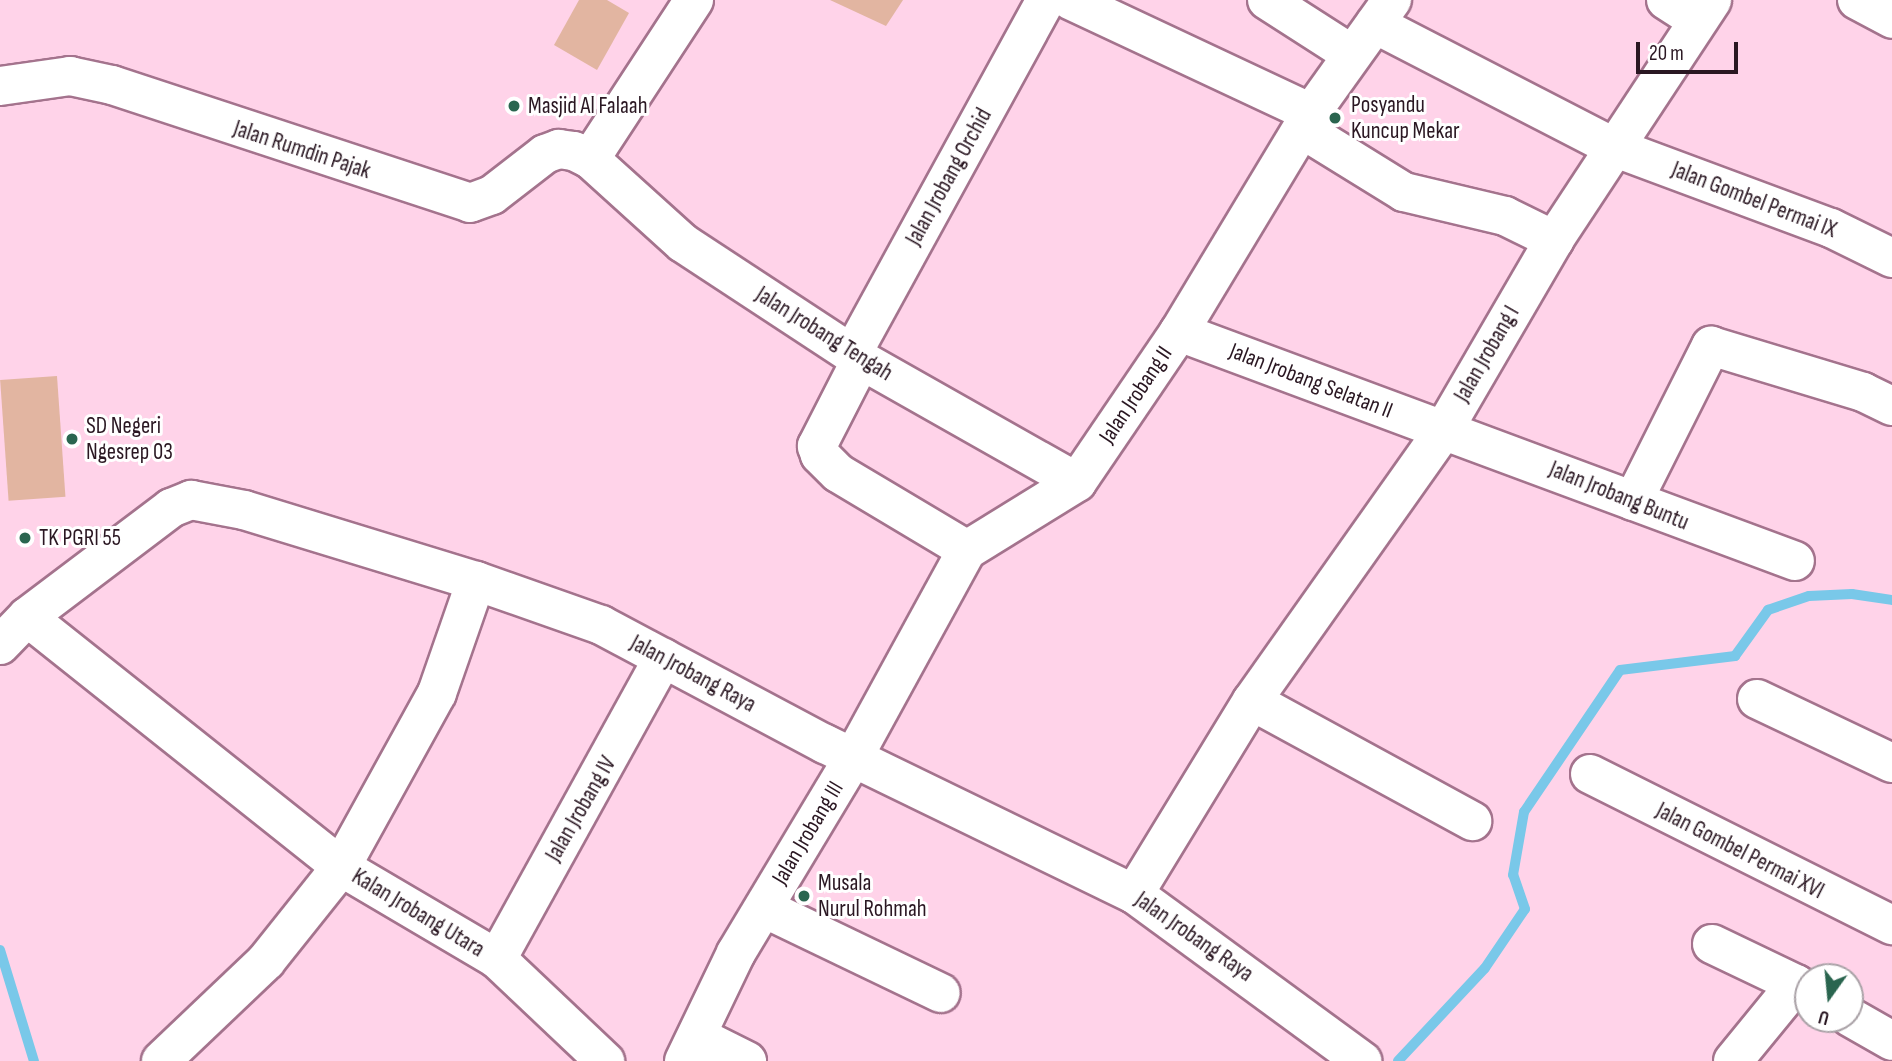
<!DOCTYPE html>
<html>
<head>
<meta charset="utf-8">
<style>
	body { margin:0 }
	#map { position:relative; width:1892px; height:1061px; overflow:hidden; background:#ffd3e9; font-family:"Sofia Sans Condensed",sans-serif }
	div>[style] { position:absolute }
	.green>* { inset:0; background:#e2b5a1; transform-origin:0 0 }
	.stream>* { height:10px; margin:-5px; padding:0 5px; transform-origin:5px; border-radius:5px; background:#79c8e9 }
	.roads { filter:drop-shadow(2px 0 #a4738d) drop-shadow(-2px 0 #a4738d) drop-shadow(0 2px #a4738d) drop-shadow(0 -2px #a4738d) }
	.minor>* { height:38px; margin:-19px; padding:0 19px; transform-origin:19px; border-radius:19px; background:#fff }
	.dots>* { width:19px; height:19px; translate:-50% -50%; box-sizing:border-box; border:4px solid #fff; border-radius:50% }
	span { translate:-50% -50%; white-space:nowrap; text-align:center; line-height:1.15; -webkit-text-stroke:6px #fff; paint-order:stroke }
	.poi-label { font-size:23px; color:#2a1722 }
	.left { translate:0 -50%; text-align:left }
	.street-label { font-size:23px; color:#2a1722 }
	.north { position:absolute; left:1794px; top:963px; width:70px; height:70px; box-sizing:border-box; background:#fff; border:2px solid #aaa2a7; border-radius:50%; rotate:195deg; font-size:19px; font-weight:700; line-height:28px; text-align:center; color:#2a1722 }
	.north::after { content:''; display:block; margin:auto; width:24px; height:32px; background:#2a654f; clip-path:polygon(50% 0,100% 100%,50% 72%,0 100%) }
	.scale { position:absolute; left:1636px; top:42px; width:102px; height:32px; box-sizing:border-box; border:4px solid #2a1722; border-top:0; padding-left:9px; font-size:21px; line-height:24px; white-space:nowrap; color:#2a1722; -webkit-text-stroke:5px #fff; paint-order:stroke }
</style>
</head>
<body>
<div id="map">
	<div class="green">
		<div style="clip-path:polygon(579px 0,607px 0,629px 13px,597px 70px,554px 45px)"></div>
		<div style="clip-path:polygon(830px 0,903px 0,886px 26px)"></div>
		<div style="left:57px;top:376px;width:121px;height:57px;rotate:86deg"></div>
	</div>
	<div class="stream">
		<div style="left:0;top:950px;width:116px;rotate:73deg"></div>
		<div style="left:1398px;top:1061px;width:127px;rotate:-46.9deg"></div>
		<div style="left:1485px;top:968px;width:71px;rotate:-55.9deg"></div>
		<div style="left:1525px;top:909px;width:36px;rotate:-109deg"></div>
		<div style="left:1513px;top:875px;width:64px;rotate:-80.1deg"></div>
		<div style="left:1524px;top:812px;width:171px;rotate:-55.9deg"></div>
		<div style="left:1620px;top:670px;width:116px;rotate:-6.9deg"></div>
		<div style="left:1735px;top:656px;width:57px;rotate:-54.3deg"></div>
		<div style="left:1768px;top:610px;width:43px;rotate:-18.9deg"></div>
		<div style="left:1809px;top:596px;width:43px;rotate:-2.7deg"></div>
		<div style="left:1852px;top:594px;width:40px;rotate:8.5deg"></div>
	</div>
	<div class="roads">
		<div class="minor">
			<div style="left:1070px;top:0;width:266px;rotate:25.1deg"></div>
			<div style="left:1267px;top:0;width:100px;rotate:32.7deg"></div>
			<div style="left:1666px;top:0;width:37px;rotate:33deg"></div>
			<div style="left:1857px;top:0;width:40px;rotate:28deg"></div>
			<div style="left:1375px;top:24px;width:268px;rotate:27.3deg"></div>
			<div style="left:1613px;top:147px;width:233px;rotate:20.4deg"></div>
			<div style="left:1831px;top:228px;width:68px;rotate:26.2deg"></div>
			<div style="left:0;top:86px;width:71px;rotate:-8.1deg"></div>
			<div style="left:70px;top:76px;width:43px;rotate:12.1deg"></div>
			<div style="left:112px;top:85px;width:377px;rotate:18.2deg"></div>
			<div style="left:470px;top:203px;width:23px;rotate:-20deg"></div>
			<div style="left:492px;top:195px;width:67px;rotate:-37.7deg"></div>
			<div style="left:545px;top:154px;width:15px;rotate:-20deg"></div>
			<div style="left:559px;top:149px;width:15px;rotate:8deg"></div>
			<div style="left:574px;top:151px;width:18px;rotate:27deg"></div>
			<div style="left:590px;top:159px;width:125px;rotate:42.1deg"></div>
			<div style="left:683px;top:243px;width:213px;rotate:33.3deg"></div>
			<div style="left:861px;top:360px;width:248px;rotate:29.5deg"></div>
			<div style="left:1302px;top:129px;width:120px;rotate:31.7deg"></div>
			<div style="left:1404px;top:192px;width:104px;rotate:13.4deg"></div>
			<div style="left:1505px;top:216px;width:55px;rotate:26.1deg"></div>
			<div style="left:590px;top:159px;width:190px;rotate:-56.8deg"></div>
			<div style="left:1179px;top:332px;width:657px;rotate:20.39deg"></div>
			<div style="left:852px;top:354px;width:404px;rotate:-61.3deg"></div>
			<div style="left:861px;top:360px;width:97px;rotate:117.1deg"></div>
			<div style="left:817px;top:446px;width:9px;rotate:72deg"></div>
			<div style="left:820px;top:455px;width:25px;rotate:45deg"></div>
			<div style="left:838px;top:473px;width:150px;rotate:30.8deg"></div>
			<div style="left:1633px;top:501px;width:174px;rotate:-63.3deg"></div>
			<div style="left:1711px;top:346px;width:159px;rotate:16.8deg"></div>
			<div style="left:1863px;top:392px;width:32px;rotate:26deg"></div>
			<div style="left:476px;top:581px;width:119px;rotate:109.2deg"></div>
			<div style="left:437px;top:693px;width:199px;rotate:118.9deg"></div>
			<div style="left:341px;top:867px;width:181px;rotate:30.5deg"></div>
			<div style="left:497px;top:959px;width:149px;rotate:43.4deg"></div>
			<div style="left:27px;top:617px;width:401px;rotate:38.5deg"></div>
			<div style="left:341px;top:867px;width:120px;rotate:128.6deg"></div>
			<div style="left:266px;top:961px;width:145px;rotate:136.4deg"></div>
			<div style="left:0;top:645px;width:39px;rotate:-46deg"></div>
			<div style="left:27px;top:617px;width:181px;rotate:-37.1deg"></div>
			<div style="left:171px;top:508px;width:22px;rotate:-22deg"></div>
			<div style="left:191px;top:500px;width:54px;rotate:10.7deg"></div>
			<div style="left:244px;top:510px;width:243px;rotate:17deg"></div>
			<div style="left:476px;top:581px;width:133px;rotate:19.4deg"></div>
			<div style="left:601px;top:625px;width:254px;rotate:28deg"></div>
			<div style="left:825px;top:744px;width:343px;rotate:25.9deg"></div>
			<div style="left:1134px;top:894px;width:283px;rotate:36.2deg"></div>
			<div style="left:1757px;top:699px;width:149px;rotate:25.4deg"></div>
			<div style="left:1252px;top:701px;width:251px;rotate:28.6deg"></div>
			<div style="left:1590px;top:774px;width:338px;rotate:26.6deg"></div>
			<div style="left:1134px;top:894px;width:226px;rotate:-58.6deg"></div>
			<div style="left:1252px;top:701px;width:331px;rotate:-54.7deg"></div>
			<div style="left:1443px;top:431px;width:221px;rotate:-59.8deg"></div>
			<div style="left:1554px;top:240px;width:287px;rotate:-56.6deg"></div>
			<div style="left:764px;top:908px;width:196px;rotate:25.7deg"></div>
			<div style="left:1712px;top:944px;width:93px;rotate:25.5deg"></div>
			<div style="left:497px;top:959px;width:344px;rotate:-61.1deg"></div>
			<div style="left:1850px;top:1017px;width:48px;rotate:29.7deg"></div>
			<div style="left:697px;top:1036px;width:56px;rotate:26.6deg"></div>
			<div style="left:684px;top:1061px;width:120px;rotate:-64.3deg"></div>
			<div style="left:736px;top:953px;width:227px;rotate:-59deg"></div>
			<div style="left:853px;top:758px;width:237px;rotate:-61.3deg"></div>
			<div style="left:967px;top:550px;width:129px;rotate:-31.7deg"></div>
			<div style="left:1077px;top:482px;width:181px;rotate:-55.8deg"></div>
			<div style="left:1179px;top:332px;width:256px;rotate:-58.9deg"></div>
			<div style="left:1311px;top:113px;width:139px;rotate:-54.4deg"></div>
			<div style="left:1733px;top:1061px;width:99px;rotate:-50.7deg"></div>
			<div style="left:1796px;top:984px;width:14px;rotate:34deg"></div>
		</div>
	</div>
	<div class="dots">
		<div style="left:514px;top:106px;background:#2a654f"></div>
		<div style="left:1335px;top:118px;background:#2a654f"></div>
		<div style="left:72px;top:439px;background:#2a654f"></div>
		<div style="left:25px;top:538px;background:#2a654f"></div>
		<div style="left:804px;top:896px;background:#2a654f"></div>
	</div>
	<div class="poi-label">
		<span class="left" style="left:1351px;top:118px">Posyandu<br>Kuncup Mekar</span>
		<span class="left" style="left:528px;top:106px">Masjid Al Falaah</span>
		<span class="left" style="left:86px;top:439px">SD Negeri<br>Ngesrep 03</span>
		<span class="left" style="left:39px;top:538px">TK PGRI 55</span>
		<span class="left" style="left:818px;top:896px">Musala<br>Nurul Rohmah</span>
	</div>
	<div class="street-label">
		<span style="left:302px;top:150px;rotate:18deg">Jalan Rumdin Pajak</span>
		<span style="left:949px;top:177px;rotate:-61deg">Jalan Jrobang Orchid</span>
		<span style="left:1754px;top:200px;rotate:21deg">Jalan Gombel Permai IX</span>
		<span style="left:824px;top:334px;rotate:32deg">Jalan Jrobang Tengah</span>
		<span style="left:1487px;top:354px;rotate:-60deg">Jalan Jrobang I</span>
		<span style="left:1311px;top:381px;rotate:21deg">Jalan Jrobang Selatan II</span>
		<span style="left:1136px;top:395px;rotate:-56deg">Jalan Jrobang II</span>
		<span style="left:1619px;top:496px;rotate:22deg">Jalan Jrobang Buntu</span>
		<span style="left:693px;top:674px;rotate:28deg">Jalan Jrobang Raya</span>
		<span style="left:581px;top:809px;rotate:-60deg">Jalan Jrobang IV</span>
		<span style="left:808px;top:833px;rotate:-59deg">Jalan Jrobang III</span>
		<span style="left:1740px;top:851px;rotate:27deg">Jalan Gombel Permai XVI</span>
		<span style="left:418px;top:913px;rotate:31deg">Kalan Jrobang Utara</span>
		<span style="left:1194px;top:937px;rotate:35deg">Jalan Jrobang Raya</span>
	</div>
	<div class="north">U</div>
	<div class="scale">20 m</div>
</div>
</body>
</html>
